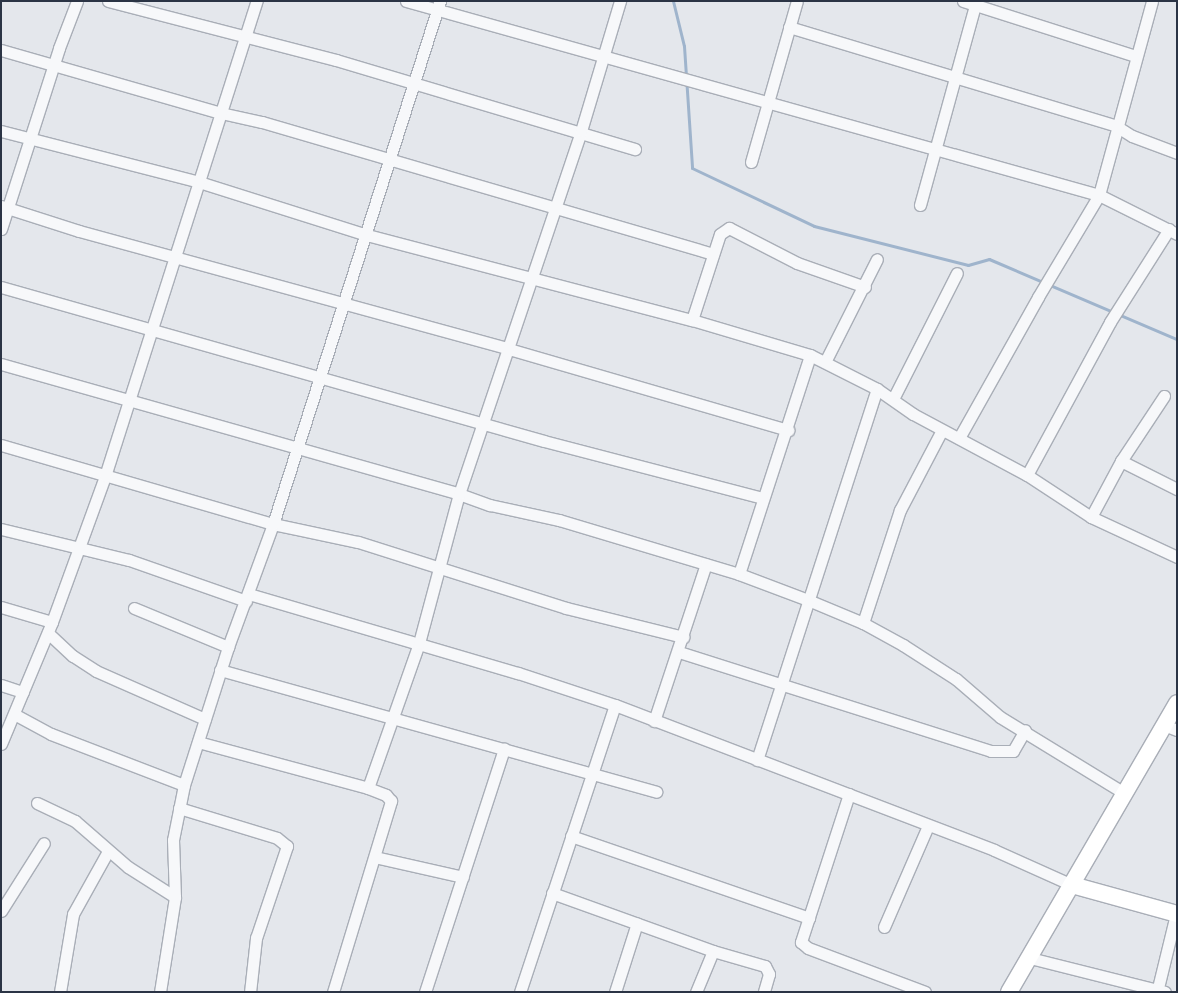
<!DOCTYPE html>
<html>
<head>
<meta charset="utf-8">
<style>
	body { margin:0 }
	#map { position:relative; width:1178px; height:993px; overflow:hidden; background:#e4e7ec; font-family:"Titillium Web",sans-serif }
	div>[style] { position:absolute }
	.stream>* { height:3px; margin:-1.5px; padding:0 1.5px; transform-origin:1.5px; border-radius:1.5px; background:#9fb4cc }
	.roads { filter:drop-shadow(1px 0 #a9aeb7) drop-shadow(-1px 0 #a9aeb7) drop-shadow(0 1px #a9aeb7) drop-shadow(0 -1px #a9aeb7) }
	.street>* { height:11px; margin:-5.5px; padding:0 5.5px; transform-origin:5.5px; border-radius:5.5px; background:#f7f8fa }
	.secondary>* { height:16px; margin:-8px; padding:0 8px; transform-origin:8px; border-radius:8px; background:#fff }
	span { translate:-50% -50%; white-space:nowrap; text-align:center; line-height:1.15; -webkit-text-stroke:5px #f4f6f9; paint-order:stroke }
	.frame { position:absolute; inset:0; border:2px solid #2b3445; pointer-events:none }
</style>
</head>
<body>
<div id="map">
	<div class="stream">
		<div style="left:673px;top:1px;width:46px;rotate:76.3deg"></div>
		<div style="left:684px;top:46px;width:122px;rotate:86.2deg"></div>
		<div style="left:692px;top:168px;width:135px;rotate:25.4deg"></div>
		<div style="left:814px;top:226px;width:159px;rotate:14.2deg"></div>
		<div style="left:968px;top:265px;width:22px;rotate:-16deg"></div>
		<div style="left:989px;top:259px;width:204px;rotate:23.1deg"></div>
	</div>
	<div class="roads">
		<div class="street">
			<div style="left:108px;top:1px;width:236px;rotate:14.5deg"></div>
			<div style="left:336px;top:60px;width:312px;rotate:16.6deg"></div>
			<div style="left:406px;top:1px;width:720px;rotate:15.64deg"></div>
			<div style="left:1099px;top:195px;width:87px;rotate:26.6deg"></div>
			<div style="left:963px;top:1px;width:181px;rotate:17.7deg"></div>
			<div style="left:789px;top:27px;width:342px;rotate:16.8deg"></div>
			<div style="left:1116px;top:126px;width:19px;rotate:32deg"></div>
			<div style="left:1132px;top:136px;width:48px;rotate:20.7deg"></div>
			<div style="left:1px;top:50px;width:229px;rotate:16deg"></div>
			<div style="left:221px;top:113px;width:42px;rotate:12.4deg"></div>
			<div style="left:262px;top:122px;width:470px;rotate:16.3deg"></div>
			<div style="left:1px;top:131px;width:204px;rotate:14.4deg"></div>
			<div style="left:199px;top:182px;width:176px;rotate:17.5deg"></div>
			<div style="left:367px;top:235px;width:336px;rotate:14.7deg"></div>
			<div style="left:692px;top:320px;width:123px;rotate:16.5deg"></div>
			<div style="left:810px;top:355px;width:75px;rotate:26.9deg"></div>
			<div style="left:877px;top:389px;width:44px;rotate:34.8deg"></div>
			<div style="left:913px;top:414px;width:129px;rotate:28.2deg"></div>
			<div style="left:1027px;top:475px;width:77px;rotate:33.3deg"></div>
			<div style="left:1091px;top:517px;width:95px;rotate:24.9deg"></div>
			<div style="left:751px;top:162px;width:167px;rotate:-74.1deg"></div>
			<div style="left:920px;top:205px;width:212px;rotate:-74.6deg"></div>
			<div style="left:1px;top:206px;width:82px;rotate:17.8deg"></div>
			<div style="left:79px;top:231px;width:446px;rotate:15.3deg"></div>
			<div style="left:509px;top:349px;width:291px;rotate:16.2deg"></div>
			<div style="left:1px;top:229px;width:190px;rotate:-72.2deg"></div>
			<div style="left:59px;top:48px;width:50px;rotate:-69deg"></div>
			<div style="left:1px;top:287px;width:564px;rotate:15.83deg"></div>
			<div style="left:544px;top:441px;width:226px;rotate:14.6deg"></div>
			<div style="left:692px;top:320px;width:90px;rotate:-72deg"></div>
			<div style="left:720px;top:234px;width:11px;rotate:-34deg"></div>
			<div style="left:729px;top:228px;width:76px;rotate:27.2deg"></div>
			<div style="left:797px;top:263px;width:72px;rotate:19.4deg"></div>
			<div style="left:825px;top:362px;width:115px;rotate:-63.2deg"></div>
			<div style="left:1px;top:364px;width:476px;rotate:15.8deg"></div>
			<div style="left:459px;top:494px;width:33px;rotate:20deg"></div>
			<div style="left:490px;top:505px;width:71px;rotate:12.3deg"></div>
			<div style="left:559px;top:520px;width:188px;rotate:16.7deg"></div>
			<div style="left:739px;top:574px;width:74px;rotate:20.6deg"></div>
			<div style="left:808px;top:600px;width:60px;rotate:22.7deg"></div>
			<div style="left:863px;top:623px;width:46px;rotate:28.8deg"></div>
			<div style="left:903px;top:645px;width:63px;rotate:32.7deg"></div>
			<div style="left:956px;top:679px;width:58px;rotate:40.8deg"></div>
			<div style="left:1000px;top:717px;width:145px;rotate:31.5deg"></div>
			<div style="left:893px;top:399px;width:141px;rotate:-63.1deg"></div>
			<div style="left:959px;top:438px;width:162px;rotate:-60.7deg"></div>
			<div style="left:1038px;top:297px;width:119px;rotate:-59.1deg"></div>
			<div style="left:1099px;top:195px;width:201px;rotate:-74.7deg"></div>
			<div style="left:1px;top:445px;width:283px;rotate:16.2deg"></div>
			<div style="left:273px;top:524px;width:87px;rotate:12deg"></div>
			<div style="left:358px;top:542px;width:218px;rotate:17.6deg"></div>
			<div style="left:566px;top:608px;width:121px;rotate:13.9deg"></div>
			<div style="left:1121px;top:461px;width:63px;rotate:26.6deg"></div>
			<div style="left:1027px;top:475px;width:174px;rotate:-61.5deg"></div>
			<div style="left:1110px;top:322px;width:110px;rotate:-57.6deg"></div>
			<div style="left:1091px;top:517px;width:64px;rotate:-61.8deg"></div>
			<div style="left:1121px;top:461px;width:78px;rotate:-56.5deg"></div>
			<div style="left:1px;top:529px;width:132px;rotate:13.6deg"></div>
			<div style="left:129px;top:560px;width:124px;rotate:19.3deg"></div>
			<div style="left:739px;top:574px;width:230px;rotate:-72deg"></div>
			<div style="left:249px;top:594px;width:280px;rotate:16.4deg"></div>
			<div style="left:518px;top:673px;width:102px;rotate:18.3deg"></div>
			<div style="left:615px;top:705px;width:406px;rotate:20.9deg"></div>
			<div style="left:994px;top:850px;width:85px;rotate:24.2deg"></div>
			<div style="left:1px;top:607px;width:53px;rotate:16.4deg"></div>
			<div style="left:134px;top:608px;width:102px;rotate:22.5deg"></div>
			<div style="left:863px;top:623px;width:119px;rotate:-71.9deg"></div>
			<div style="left:900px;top:510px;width:90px;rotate:-62.3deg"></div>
			<div style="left:48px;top:633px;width:34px;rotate:43deg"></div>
			<div style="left:73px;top:656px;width:27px;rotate:33deg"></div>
			<div style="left:96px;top:671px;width:119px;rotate:23.8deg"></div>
			<div style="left:679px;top:652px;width:327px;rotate:17.6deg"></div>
			<div style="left:991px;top:751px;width:22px"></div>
			<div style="left:1013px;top:751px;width:24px;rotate:-60deg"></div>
			<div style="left:220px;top:670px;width:453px;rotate:15.6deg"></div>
			<div style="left:1px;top:685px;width:23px;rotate:18deg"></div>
			<div style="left:14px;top:714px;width:42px;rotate:28.4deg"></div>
			<div style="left:51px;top:734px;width:142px;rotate:21deg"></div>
			<div style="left:654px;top:721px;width:165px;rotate:-71.7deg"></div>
			<div style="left:1164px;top:725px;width:14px;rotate:21deg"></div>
			<div style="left:198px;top:742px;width:176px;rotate:15.1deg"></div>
			<div style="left:1px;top:744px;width:132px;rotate:-67.3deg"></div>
			<div style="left:52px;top:622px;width:155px;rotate:-70deg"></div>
			<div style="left:105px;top:476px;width:499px;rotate:-72.3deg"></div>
			<div style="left:757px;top:760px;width:390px;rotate:-72.1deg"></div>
			<div style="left:849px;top:794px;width:156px;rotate:108deg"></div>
			<div style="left:801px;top:942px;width:9px;rotate:41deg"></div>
			<div style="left:808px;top:948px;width:125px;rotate:20.6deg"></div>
			<div style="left:37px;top:803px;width:42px;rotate:25.3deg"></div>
			<div style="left:75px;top:821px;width:70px;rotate:41deg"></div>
			<div style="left:128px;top:867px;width:56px;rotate:32.6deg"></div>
			<div style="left:179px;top:808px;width:102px;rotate:17deg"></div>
			<div style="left:277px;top:838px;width:13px;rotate:39deg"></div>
			<div style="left:287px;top:846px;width:97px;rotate:108.6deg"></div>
			<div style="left:256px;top:938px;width:54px;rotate:96.3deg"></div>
			<div style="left:571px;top:836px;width:252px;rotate:19deg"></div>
			<div style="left:375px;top:857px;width:90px;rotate:12.8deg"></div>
			<div style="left:552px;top:893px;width:171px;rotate:19.8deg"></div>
			<div style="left:713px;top:951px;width:54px;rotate:16.1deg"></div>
			<div style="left:765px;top:966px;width:9px;rotate:63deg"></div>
			<div style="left:769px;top:974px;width:19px;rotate:106deg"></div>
			<div style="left:1px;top:911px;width:80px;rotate:-57.7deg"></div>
			<div style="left:884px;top:927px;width:110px;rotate:-66.5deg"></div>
			<div style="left:1030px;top:958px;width:139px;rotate:14.1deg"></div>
			<div style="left:60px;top:992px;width:79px;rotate:-80.5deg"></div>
			<div style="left:73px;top:914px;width:72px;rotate:-60.9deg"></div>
			<div style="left:160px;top:992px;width:96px;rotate:-81deg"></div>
			<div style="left:175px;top:897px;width:57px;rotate:-92deg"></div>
			<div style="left:173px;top:840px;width:56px;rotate:-78.7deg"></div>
			<div style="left:184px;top:785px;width:145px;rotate:-72.3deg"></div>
			<div style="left:228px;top:647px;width:131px;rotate:-69.9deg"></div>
			<div style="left:273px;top:524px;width:549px;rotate:-72.29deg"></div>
			<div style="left:333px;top:992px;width:200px;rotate:-73.1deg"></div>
			<div style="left:391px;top:801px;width:8px;rotate:-130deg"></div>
			<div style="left:386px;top:795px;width:19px;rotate:-159deg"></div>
			<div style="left:368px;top:788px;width:154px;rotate:-70.6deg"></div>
			<div style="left:419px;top:643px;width:154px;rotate:-75deg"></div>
			<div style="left:459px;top:494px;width:383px;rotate:-71.4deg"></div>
			<div style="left:581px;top:131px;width:136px;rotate:-73.3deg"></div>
			<div style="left:425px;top:992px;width:256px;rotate:-72deg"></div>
			<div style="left:520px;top:992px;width:302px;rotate:-71.7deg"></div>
			<div style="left:615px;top:992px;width:72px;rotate:-72.3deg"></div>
			<div style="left:696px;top:992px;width:44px;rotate:-67.5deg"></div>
			<div style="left:1157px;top:992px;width:80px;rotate:-76.3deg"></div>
		</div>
		<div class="secondary">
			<div style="left:1072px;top:885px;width:109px;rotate:15.4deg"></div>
			<div style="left:1009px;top:992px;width:334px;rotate:-59.8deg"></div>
		</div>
	</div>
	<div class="frame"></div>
</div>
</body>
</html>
